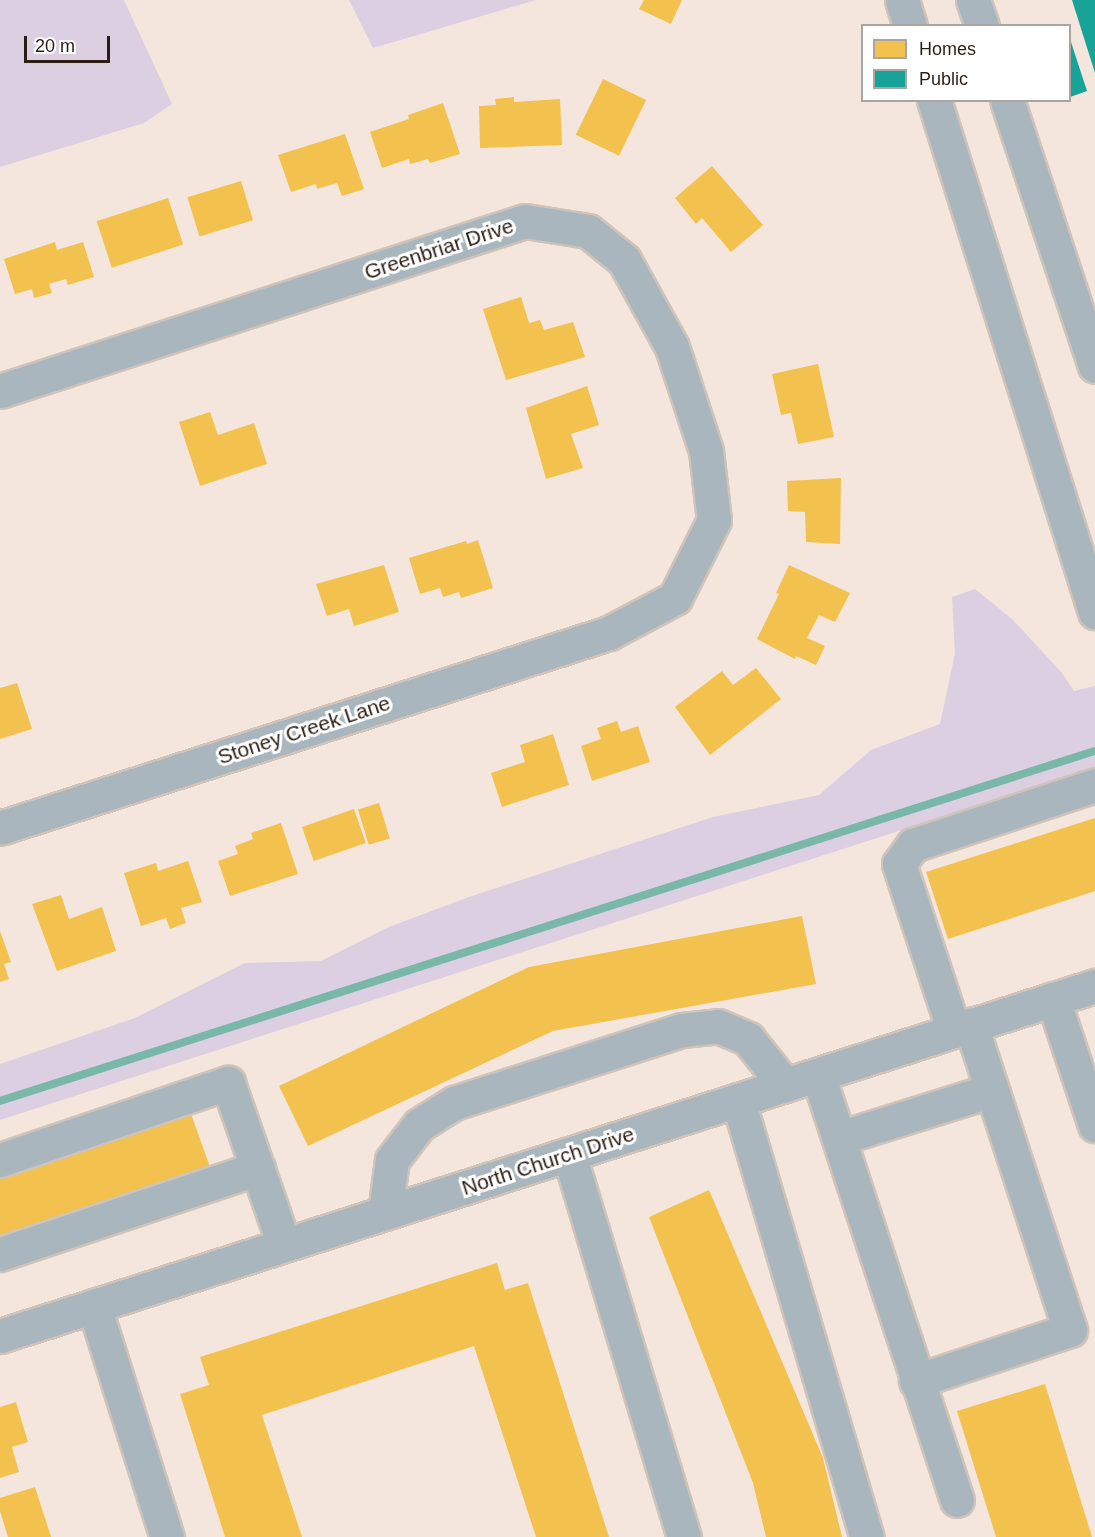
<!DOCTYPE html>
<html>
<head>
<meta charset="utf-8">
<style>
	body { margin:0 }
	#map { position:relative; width:1095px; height:1537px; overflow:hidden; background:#f4e6dd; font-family:Arial,sans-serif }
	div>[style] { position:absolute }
	.green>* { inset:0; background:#dccfe2 }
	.homes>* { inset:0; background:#f2c14e; transform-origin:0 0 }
	.public>* { inset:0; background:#17a398 }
	.stream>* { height:8px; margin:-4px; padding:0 4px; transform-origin:4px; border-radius:4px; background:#79b8a8 }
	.roads { filter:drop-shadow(2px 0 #cfc3ba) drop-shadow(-2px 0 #cfc3ba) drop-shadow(0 2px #cfc3ba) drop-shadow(0 -2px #cfc3ba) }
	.minor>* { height:33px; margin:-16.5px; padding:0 16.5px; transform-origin:16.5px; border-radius:16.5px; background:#a9b6be }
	span { translate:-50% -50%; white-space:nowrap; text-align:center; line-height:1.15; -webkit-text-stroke:6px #fff; paint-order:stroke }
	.street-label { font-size:21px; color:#2d1e13 }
	.legend { position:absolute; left:861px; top:24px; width:210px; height:78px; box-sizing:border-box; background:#fff; border:2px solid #aba5a1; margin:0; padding:8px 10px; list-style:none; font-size:18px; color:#2d1e13 }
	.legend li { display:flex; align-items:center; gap:12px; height:30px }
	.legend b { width:30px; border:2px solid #aba5a1 }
	.scale { position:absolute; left:24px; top:36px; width:86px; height:27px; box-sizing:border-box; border:3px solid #2d1e13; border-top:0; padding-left:8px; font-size:18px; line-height:21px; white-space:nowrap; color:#2d1e13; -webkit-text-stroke:4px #fff; paint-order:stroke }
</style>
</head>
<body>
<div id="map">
	<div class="green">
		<div style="clip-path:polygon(0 0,124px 0,172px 104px,144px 123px,0 167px)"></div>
		<div style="clip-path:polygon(349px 0,536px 0,373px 48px)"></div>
		<div style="clip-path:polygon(975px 589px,1012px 619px,1062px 673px,1074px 691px,1095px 686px,1095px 768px,0 1120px,0 1064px,135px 1018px,245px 963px,321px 961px,389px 927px,466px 898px,713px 817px,819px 795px,871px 750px,940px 724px,955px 653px,952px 597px)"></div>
	</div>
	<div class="homes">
		<div style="clip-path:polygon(644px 0,682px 0,671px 24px,639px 9px)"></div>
		<div style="left:603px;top:79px;width:48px;height:62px;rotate:26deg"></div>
		<div style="clip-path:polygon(514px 97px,514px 102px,560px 99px,562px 145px,480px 148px,479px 106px,496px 105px,495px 99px)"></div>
		<div style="clip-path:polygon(443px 103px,460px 154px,430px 163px,428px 159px,410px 164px,409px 159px,382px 168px,370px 132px,409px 119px,408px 115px)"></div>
		<div style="clip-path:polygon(345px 134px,364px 189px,342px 196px,337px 183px,317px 189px,316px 184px,291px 192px,278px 155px)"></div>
		<div style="clip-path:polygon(712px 166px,763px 225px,731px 252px,702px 218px,696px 224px,675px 198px)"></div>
		<div style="left:241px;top:181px;width:41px;height:56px;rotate:73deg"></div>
		<div style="left:168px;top:198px;width:49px;height:75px;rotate:72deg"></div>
		<div style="clip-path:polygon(55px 242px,57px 250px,83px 242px,94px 277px,68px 285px,66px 279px,49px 284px,52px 293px,34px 298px,32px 289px,15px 294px,4px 259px)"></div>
		<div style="clip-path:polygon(521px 297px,529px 323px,540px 320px,544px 330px,573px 322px,585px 357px,506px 380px,483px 309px)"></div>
		<div style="clip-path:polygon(818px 364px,834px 437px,798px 444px,791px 413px,781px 415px,772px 374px)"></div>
		<div style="clip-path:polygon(587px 386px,599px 425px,571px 434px,583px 468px,546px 479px,526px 408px)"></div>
		<div style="clip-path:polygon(210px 412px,218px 435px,254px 423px,267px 464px,200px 486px,179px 422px)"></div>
		<div style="clip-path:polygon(841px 478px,840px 544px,806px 542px,805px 512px,788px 511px,787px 481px)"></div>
		<div style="clip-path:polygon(478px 540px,493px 588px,461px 598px,459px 592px,443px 597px,440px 588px,420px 594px,409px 558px,466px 541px,467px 544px)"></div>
		<div style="clip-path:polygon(384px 565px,399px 612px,354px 626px,349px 609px,327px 616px,316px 584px)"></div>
		<div style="clip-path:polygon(789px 565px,850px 593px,835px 622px,819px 615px,807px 638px,825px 646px,816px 665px,796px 656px,795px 659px,757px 639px,779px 594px,776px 593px)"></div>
		<div style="clip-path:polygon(756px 668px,781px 699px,710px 755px,675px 707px,722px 671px,733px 685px)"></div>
		<div style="clip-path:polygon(17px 683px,32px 729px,0 739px,0 688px)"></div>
		<div style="clip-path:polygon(617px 721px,621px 732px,638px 726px,650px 762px,592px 781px,581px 746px,601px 739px,597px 728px)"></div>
		<div style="clip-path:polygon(553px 734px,569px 785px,502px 807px,491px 773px,525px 762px,520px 745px)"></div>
		<div style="left:379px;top:803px;width:37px;height:22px;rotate:73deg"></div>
		<div style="left:354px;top:809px;width:36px;height:55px;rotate:71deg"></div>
		<div style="clip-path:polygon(1095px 818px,1095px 891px,948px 939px,926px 872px)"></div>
		<div style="clip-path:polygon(281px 823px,298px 874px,230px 896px,218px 861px,238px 854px,235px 846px,253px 839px,251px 833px)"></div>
		<div style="clip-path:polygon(188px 861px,202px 902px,181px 908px,186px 923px,170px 929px,166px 918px,141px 926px,124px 873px,156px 863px,158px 871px)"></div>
		<div style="clip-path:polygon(61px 895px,69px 919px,102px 907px,116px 951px,57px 971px,32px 904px)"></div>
		<div style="clip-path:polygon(802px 916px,816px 984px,553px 1031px,308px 1146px,279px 1086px,529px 967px)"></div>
		<div style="clip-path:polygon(0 931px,11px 962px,4px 964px,9px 979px,0 982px)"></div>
		<div style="clip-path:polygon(190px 1111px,211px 1170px,0 1237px,0 1176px)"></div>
		<div style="clip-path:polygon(709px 1190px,823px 1458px,842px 1537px,766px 1537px,753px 1483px,649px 1217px)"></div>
		<div style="clip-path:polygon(497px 1263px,505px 1290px,528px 1283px,609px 1537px,536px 1537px,474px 1346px,262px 1415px,302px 1537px,225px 1537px,180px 1394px,209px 1385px,200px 1357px)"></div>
		<div style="clip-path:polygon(1045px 1384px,1092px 1537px,996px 1537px,957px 1411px)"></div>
		<div style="clip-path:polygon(16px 1402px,28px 1442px,12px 1447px,19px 1472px,0 1478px,0 1407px)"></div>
		<div style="clip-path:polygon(35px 1487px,51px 1537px,8px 1537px,0 1511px,0 1498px)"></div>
	</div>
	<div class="public">
		<div style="clip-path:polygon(1072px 0,1095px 0,1095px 73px)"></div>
		<div style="clip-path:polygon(1070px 39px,1087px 91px,1070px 97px)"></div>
	</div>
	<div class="stream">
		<div style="left:0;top:1101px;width:1150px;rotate:-17.73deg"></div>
	</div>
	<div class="roads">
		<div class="minor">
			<div style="left:902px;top:0;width:27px;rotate:73deg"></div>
			<div style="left:973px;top:0;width:28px;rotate:71deg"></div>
			<div style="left:934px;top:100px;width:537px;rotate:72.54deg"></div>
			<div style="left:1007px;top:100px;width:280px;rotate:71.7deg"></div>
			<div style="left:0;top:391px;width:552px;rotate:-17.94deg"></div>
			<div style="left:525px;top:221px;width:64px;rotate:9deg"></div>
			<div style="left:588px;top:231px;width:46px;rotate:38.9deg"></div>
			<div style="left:624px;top:260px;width:99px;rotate:61.1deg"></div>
			<div style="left:672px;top:347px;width:109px;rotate:71.9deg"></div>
			<div style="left:706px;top:451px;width:69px;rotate:83.4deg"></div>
			<div style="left:714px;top:520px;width:87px;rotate:116.6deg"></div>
			<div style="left:675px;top:598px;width:75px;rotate:152.1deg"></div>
			<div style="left:609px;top:633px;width:639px;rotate:162.25deg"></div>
			<div style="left:1053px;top:999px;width:133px;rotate:71.6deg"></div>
			<div style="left:954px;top:1031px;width:176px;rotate:-108.2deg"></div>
			<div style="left:899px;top:864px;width:24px;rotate:-54deg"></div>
			<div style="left:913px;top:845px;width:192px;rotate:-18.2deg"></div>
			<div style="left:818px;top:1075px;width:447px;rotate:71.9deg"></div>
			<div style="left:738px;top:1100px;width:456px;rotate:73.6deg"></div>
			<div style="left:839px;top:1138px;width:160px;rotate:-17.4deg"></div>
			<div style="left:569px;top:1154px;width:400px;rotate:73.3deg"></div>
			<div style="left:0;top:1160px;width:241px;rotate:-18.7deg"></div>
			<div style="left:228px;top:1083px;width:171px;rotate:70.9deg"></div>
			<div style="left:385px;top:1213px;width:53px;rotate:-82.5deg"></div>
			<div style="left:392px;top:1160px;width:44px;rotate:-52.4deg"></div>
			<div style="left:419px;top:1125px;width:41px;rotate:-32.2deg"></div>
			<div style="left:454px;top:1103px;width:239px;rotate:-17.8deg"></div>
			<div style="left:682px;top:1030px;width:36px;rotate:-6deg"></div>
			<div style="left:718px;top:1026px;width:33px;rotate:23deg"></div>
			<div style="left:748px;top:1039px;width:59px;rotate:51.2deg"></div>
			<div style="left:0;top:1254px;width:272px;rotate:-18.4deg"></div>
			<div style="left:94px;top:1306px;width:242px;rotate:72.5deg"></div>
			<div style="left:0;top:1336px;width:1150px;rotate:-17.73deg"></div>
			<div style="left:916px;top:1381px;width:162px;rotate:-18.3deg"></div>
			<div style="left:1070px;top:1330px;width:321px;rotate:-108deg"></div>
		</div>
	</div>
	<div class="street-label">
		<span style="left:439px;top:249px;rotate:-18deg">Greenbriar Drive</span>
		<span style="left:304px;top:730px;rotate:-18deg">Stoney Creek Lane</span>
		<span style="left:548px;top:1161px;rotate:-18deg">North Church Drive</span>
	</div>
	<ul class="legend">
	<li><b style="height:16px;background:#f2c14e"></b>Homes</li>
	<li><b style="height:16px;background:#17a398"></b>Public</li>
	</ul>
	<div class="scale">20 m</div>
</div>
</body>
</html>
